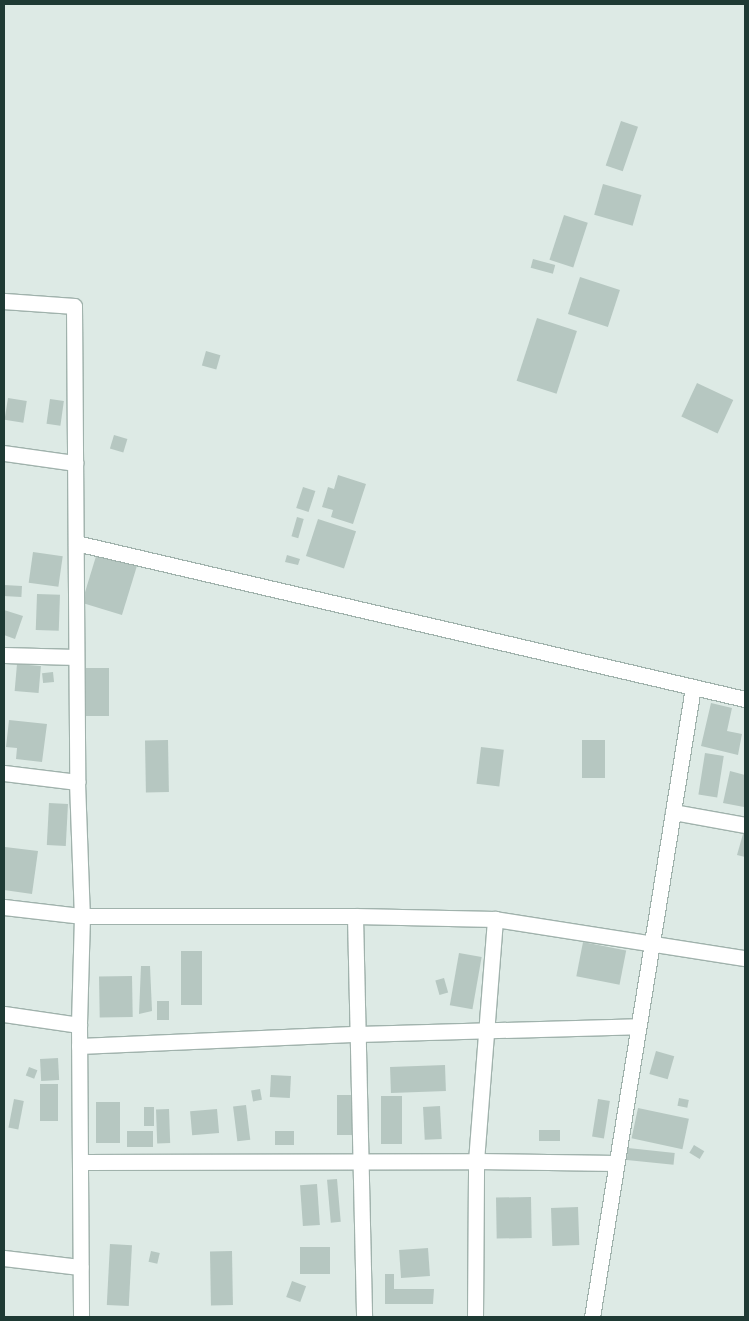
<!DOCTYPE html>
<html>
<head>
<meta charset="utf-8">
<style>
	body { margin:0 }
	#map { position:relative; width:749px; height:1321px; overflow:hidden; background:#ddeae5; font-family:Karla,sans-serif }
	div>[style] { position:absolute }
	.building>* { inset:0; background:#b6c7c1; transform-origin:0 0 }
	.roads { filter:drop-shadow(1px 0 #a0b2ac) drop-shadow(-1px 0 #a0b2ac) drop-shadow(0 1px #a0b2ac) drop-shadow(0 -1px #a0b2ac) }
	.street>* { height:15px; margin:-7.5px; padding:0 7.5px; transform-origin:7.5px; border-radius:7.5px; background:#fff }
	span { translate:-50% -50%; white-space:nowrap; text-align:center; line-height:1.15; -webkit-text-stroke:5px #edf7f2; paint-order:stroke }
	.frame { position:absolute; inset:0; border:5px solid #1e3a34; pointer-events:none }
</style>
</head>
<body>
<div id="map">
	<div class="building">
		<div style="left:621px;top:121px;width:18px;height:47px;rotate:19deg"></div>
		<div style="left:603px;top:184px;width:40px;height:32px;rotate:16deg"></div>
		<div style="left:564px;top:215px;width:25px;height:47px;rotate:18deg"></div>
		<div style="left:533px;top:259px;width:23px;height:9px;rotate:15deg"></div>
		<div style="left:580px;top:277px;width:42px;height:39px;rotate:18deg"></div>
		<div style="left:537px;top:318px;width:42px;height:66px;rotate:18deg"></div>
		<div style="left:206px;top:351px;width:15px;height:15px;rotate:16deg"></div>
		<div style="left:697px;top:383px;width:40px;height:37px;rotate:25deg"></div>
		<div style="left:8px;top:398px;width:19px;height:22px;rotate:9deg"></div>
		<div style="left:50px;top:399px;width:14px;height:25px;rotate:8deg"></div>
		<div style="left:114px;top:435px;width:14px;height:14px;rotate:17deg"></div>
		<div style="clip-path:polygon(338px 475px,366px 484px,353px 524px,331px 517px,333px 510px,322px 507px,328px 487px,334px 489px)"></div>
		<div style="left:303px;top:487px;width:13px;height:22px;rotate:18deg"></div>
		<div style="left:297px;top:517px;width:7px;height:20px;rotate:16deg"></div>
		<div style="left:318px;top:519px;width:40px;height:39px;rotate:18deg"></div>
		<div style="left:33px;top:552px;width:30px;height:31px;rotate:8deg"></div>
		<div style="left:97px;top:553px;width:42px;height:52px;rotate:17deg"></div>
		<div style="clip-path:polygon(287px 555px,300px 559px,298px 565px,285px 562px)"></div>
		<div style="left:4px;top:585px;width:18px;height:11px;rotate:3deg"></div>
		<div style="left:37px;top:594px;width:23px;height:36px;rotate:2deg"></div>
		<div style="clip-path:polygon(4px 610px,23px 616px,15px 639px,4px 635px)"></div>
		<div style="left:17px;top:664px;width:24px;height:27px;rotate:5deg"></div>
		<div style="left:86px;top:668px;width:23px;height:48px"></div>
		<div style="left:53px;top:672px;width:10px;height:11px;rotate:84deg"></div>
		<div style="clip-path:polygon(711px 703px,732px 708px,727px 731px,742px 734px,738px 755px,701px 746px)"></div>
		<div style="clip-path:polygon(9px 720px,47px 724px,42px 762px,16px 759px,17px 748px,6px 747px)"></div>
		<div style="left:168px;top:740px;width:52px;height:23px;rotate:89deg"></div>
		<div style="left:605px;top:740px;width:38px;height:23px;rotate:90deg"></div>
		<div style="left:481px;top:747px;width:23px;height:37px;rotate:7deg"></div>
		<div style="left:705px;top:753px;width:19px;height:42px;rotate:9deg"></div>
		<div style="clip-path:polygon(730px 771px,745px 775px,744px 807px,723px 803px)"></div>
		<div style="left:49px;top:803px;width:19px;height:42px;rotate:3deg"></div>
		<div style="clip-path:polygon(743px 834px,745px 834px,745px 857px,737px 855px)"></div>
		<div style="clip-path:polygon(5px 847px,38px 851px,32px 894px,4px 890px)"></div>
		<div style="left:583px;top:942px;width:44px;height:35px;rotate:11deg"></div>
		<div style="left:181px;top:951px;width:21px;height:54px"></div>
		<div style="left:459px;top:953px;width:23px;height:53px;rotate:10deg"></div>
		<div style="clip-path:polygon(141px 966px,150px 966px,152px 1011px,139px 1014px)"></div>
		<div style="left:132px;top:976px;width:41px;height:33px;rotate:89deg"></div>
		<div style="left:444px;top:978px;width:15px;height:9px;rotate:74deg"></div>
		<div style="left:157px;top:1001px;width:12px;height:19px"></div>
		<div style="left:656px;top:1051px;width:19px;height:24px;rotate:16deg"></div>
		<div style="left:58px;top:1058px;width:22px;height:18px;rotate:87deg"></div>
		<div style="left:445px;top:1065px;width:26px;height:55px;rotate:88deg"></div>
		<div style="left:29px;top:1067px;width:9px;height:9px;rotate:21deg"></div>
		<div style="left:271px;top:1075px;width:20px;height:22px;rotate:3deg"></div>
		<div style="left:58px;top:1084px;width:37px;height:18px;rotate:90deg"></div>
		<div style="left:260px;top:1089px;width:11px;height:9px;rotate:80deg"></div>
		<div style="left:337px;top:1095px;width:15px;height:40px"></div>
		<div style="left:381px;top:1096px;width:21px;height:48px"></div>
		<div style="left:679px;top:1098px;width:10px;height:8px;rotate:11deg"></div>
		<div style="left:14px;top:1099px;width:10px;height:29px;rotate:11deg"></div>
		<div style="left:598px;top:1099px;width:12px;height:38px;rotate:9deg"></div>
		<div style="left:96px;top:1102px;width:24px;height:41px"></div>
		<div style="left:246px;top:1105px;width:35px;height:13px;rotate:83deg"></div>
		<div style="left:440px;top:1106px;width:33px;height:17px;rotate:87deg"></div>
		<div style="left:144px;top:1107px;width:10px;height:19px"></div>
		<div style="left:638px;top:1108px;width:52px;height:31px;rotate:12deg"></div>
		<div style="left:169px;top:1109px;width:34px;height:13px;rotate:88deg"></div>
		<div style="left:217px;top:1109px;width:24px;height:27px;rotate:85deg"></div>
		<div style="left:539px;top:1130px;width:21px;height:11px"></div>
		<div style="left:127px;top:1131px;width:26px;height:16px"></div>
		<div style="left:275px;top:1131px;width:19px;height:14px"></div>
		<div style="left:694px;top:1145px;width:12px;height:9px;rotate:31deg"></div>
		<div style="left:628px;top:1148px;width:47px;height:12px;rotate:6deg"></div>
		<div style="left:337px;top:1179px;width:43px;height:10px;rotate:85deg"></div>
		<div style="left:317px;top:1184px;width:41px;height:17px;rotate:86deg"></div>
		<div style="left:531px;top:1197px;width:41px;height:35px;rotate:89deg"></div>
		<div style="left:578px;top:1207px;width:38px;height:27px;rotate:88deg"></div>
		<div style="left:110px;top:1244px;width:22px;height:61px;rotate:3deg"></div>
		<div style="left:300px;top:1247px;width:30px;height:27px"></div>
		<div style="left:428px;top:1248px;width:28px;height:29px;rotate:86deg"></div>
		<div style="left:151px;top:1251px;width:9px;height:11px;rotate:13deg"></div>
		<div style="left:232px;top:1251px;width:54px;height:22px;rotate:89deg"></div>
		<div style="clip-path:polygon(385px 1274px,394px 1274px,394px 1289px,434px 1289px,433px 1304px,385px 1304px)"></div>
		<div style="left:292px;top:1281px;width:15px;height:17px;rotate:20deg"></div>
	</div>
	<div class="roads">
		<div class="street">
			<div style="left:4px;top:301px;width:70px;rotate:4.1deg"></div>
			<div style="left:74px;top:306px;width:476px;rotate:89.6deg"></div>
			<div style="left:77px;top:782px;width:134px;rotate:87.9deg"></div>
			<div style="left:82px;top:916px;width:109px;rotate:91.6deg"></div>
			<div style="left:79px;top:1025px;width:292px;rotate:89.6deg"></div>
			<div style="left:4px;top:453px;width:72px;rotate:8deg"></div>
			<div style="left:76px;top:543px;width:687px;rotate:13.13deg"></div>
			<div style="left:4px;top:655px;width:72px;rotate:1.6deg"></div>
			<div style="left:4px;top:773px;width:74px;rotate:7deg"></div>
			<div style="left:673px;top:812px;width:73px;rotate:10.2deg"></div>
			<div style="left:4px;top:907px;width:79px;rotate:6.6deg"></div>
			<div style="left:82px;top:916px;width:273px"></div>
			<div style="left:355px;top:916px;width:140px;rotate:1.2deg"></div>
			<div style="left:495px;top:919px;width:253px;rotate:8.9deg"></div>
			<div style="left:355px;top:916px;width:401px;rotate:88.7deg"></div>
			<div style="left:4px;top:1014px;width:76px;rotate:8.3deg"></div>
			<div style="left:79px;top:1046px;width:279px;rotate:-2.5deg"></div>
			<div style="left:358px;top:1034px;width:280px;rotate:-1.6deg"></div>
			<div style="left:80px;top:1162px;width:396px;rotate:-0.1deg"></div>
			<div style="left:476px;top:1161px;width:140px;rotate:0.8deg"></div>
			<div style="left:4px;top:1258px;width:77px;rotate:6.8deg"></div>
			<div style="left:475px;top:1317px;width:156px;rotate:-89.6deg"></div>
			<div style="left:476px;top:1161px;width:243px;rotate:-85.5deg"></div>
			<div style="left:592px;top:1317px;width:638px;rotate:-80.89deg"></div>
		</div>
	</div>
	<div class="frame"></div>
</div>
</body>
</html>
